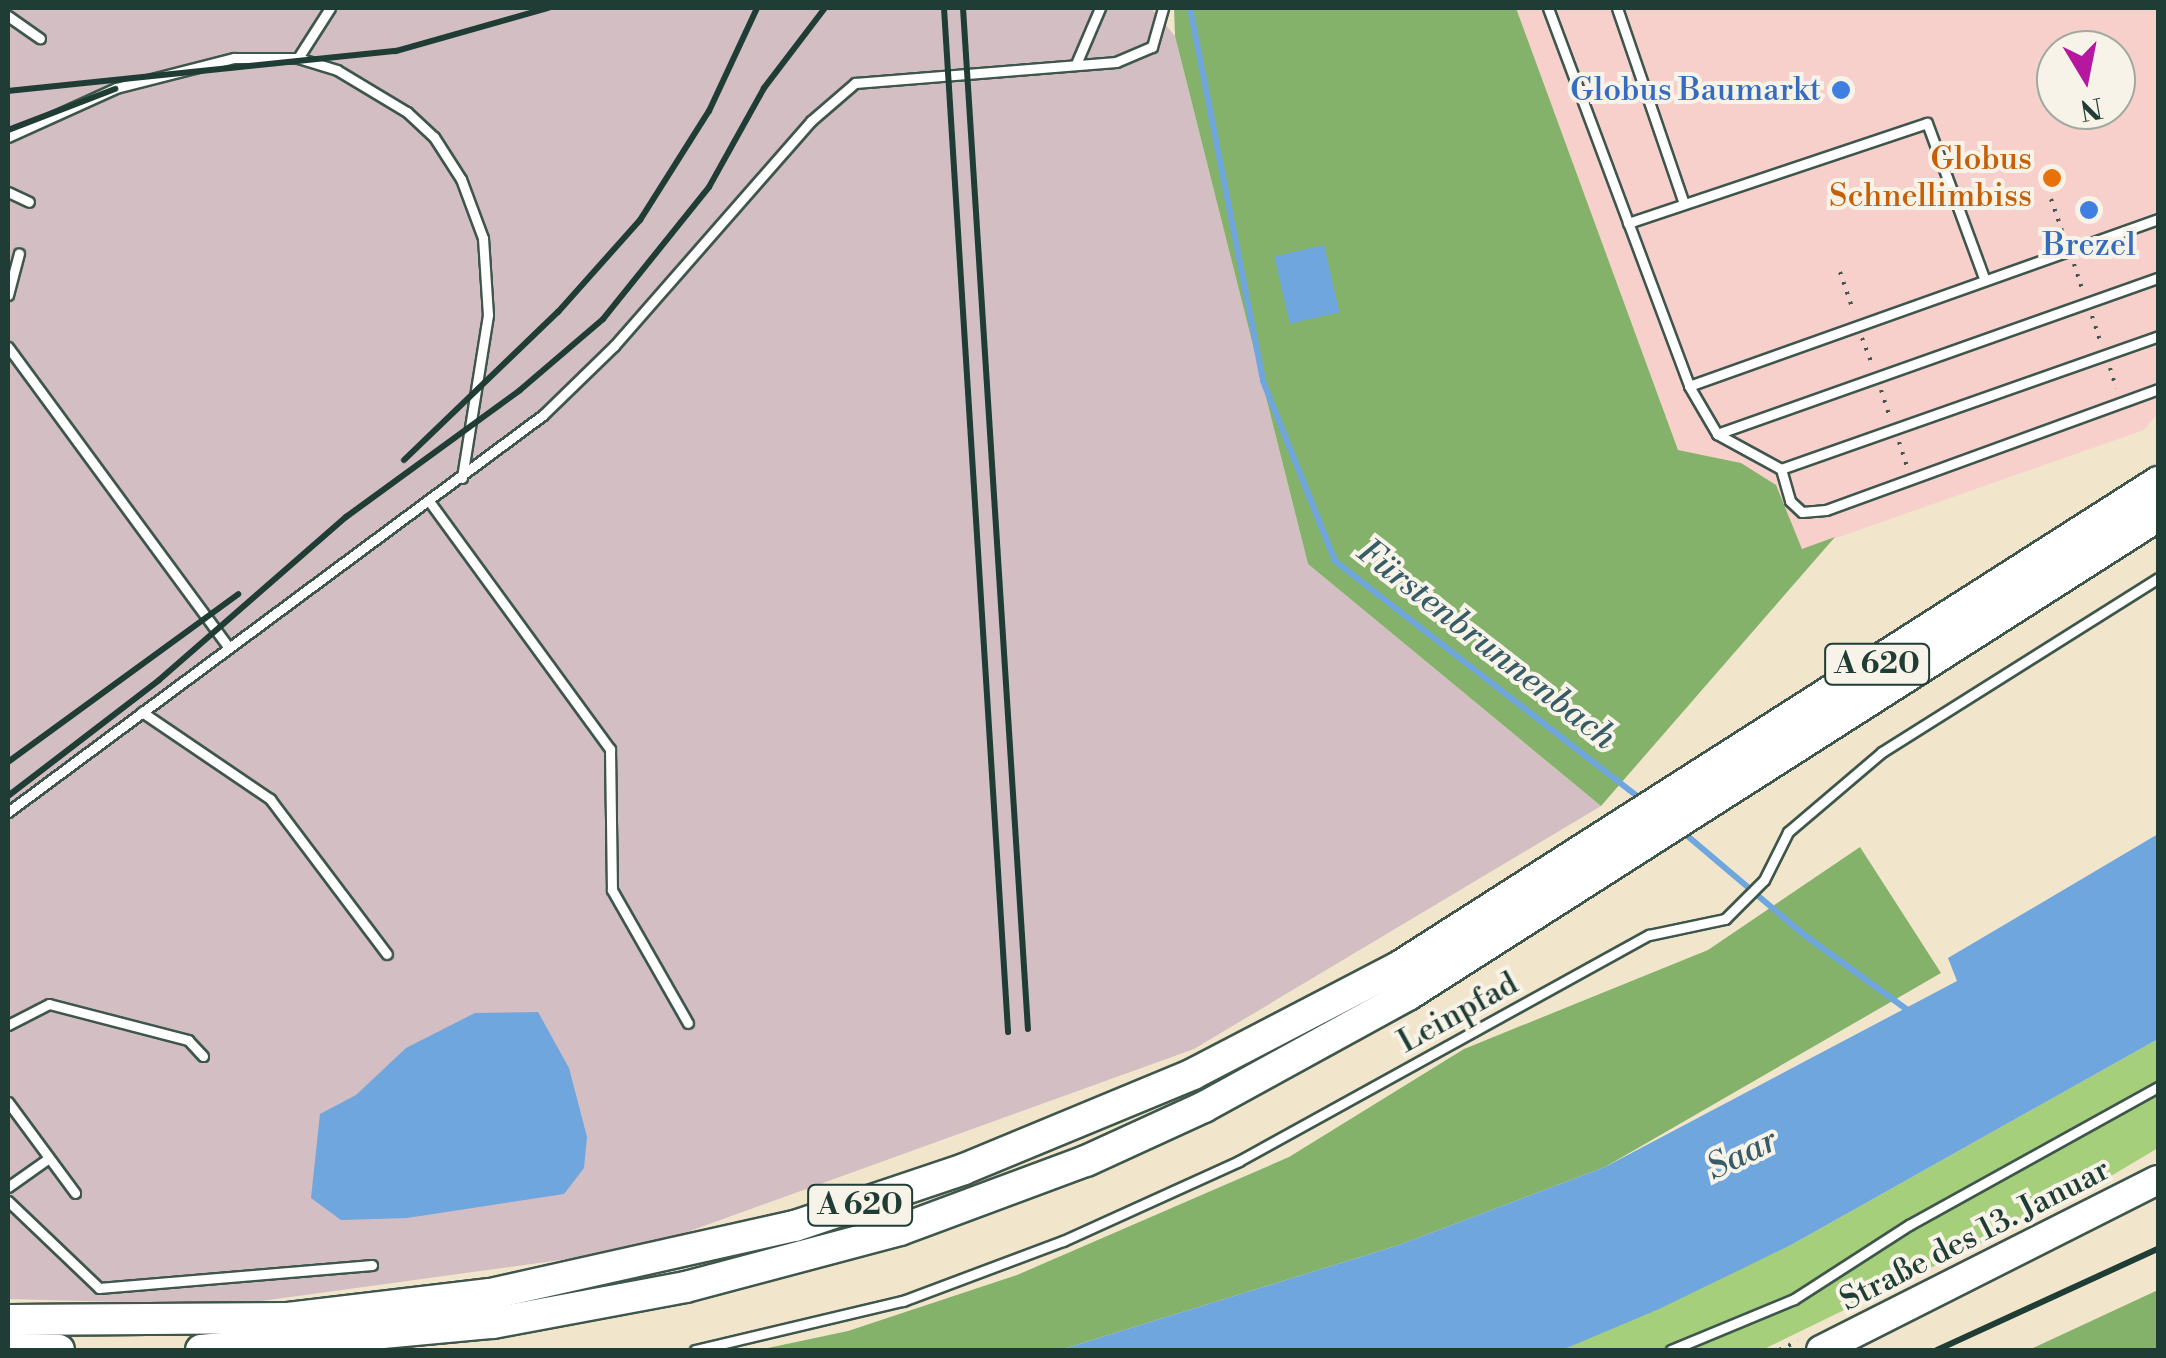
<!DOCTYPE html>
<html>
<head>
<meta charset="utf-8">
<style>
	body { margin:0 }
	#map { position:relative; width:2166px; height:1358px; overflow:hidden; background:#f1e6cc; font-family:"Libre Bodoni",serif }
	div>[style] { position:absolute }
	.built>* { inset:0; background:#f7d0cc }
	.industrial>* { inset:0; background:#d2bec3 }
	.green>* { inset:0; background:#a5cf7b }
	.forest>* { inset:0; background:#84b26b }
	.water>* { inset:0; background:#6ea6dd; transform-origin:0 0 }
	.stream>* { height:6px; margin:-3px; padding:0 3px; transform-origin:3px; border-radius:3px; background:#6ea6dd }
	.path>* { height:4px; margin-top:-2px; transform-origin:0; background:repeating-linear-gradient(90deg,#3e564b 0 2.5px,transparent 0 10.5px) }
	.roads { filter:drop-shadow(2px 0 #3e564b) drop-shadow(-2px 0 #3e564b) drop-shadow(0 2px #3e564b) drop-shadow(0 -2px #3e564b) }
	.lane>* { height:9px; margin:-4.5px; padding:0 4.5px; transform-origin:4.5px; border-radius:4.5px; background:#fff }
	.primary>* { height:28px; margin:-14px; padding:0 14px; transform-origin:14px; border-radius:14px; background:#fff }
	.highway>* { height:30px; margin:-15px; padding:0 15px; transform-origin:15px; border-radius:15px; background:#fff }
	.rail>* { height:6px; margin:-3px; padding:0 3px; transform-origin:3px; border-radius:3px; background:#1f3d34 }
	.dots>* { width:28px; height:28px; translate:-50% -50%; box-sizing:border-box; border:5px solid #f7f3e8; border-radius:50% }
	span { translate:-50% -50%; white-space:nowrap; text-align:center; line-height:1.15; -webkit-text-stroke:8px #f7f3e8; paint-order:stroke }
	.shield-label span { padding:2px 8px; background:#f7f3e8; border:2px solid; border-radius:8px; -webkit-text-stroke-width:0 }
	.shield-label { font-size:30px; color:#1f3d34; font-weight:700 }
	.shop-label { font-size:32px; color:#366cbe }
	.right { translate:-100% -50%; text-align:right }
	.food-label { font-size:32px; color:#c56008 }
	.street-label { font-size:32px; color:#1f3d34 }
	.water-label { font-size:35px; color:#375c67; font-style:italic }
	.frame { position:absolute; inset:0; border:10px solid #1f3d34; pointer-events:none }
	.north { position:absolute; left:2036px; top:30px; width:100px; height:100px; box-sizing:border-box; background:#f7f3e8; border:2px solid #a1aaa0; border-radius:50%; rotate:170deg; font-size:28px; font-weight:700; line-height:40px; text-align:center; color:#1f3d34 }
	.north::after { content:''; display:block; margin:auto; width:35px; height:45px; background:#b5179e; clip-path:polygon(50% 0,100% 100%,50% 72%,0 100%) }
</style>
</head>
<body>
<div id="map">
	<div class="built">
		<div style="clip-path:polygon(evenodd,1516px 8px,2158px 8px,2158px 414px,2144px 430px,1802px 550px,1741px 463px,1678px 450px,1516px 8px,2056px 50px,2116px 50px,2116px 110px,2056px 110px,2056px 50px)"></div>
	</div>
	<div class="industrial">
		<div style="clip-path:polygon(8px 8px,1151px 8px,1175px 36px,1308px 564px,1601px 806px,1194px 1049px,640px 1249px,233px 1305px,8px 1299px)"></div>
	</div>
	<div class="green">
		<div style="clip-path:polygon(2158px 1039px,2158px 1148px,2074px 1198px,1762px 1350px,1562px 1350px,1791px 1245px)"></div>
	</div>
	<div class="forest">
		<div style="clip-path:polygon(1174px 8px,1516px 8px,1678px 450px,1741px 463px,1776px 485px,1802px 549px,1835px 537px,1601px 806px,1308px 564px,1175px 36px)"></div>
		<div style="clip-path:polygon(1860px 847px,1941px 973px,1605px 1167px,1399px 1245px,1060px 1350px,759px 1350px,848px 1331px,1017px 1275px,1289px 1157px,1464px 1049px,1708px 950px)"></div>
		<div style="clip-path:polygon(2158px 1290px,2158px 1350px,2029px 1350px)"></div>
	</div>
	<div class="water">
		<div style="left:1324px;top:245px;width:69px;height:51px;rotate:77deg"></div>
		<div style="clip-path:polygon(2158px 834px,2158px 1039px,1791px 1245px,1659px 1309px,1562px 1350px,1060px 1350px,1399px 1245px,1605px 1167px,1957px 981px,1948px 958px)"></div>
		<div style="clip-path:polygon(538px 1012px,569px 1068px,587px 1137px,584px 1168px,564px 1194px,407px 1218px,341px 1220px,311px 1198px,320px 1114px,356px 1095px,406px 1048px,475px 1013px)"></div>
	</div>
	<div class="stream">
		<div style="left:1190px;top:8px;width:380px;rotate:78.9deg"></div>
		<div style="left:1263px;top:381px;width:194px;rotate:68.2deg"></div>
		<div style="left:1335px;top:561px;width:389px;rotate:37.9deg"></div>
		<div style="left:1684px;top:833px;width:156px;rotate:40.3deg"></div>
		<div style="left:1803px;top:934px;width:131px;rotate:36deg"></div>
	</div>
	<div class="path">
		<div style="left:1595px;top:98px;width:36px;rotate:-18deg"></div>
		<div style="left:2051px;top:199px;width:39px;rotate:71deg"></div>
		<div style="left:2074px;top:264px;width:25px;rotate:72deg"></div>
		<div style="left:1840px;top:272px;width:40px;rotate:71.1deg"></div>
		<div style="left:2092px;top:316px;width:25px;rotate:72deg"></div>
		<div style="left:1862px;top:338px;width:26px;rotate:69deg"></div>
		<div style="left:2110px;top:368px;width:21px;rotate:73deg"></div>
		<div style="left:1881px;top:390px;width:25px;rotate:72deg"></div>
		<div style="left:1899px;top:442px;width:25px;rotate:72deg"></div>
		<div style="left:1779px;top:1350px;width:21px;rotate:-25deg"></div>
	</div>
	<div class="roads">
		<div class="lane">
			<div style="left:1548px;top:8px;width:403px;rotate:69.5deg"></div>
			<div style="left:1689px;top:386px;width:56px;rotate:59.7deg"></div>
			<div style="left:1717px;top:434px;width:73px;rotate:28.7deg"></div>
			<div style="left:1781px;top:469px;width:33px;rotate:74deg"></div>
			<div style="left:1790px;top:501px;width:16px;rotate:43deg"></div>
			<div style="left:1802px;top:512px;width:24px;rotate:-5deg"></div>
			<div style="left:1826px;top:510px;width:353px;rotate:-20deg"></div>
			<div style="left:1617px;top:8px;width:207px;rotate:71.1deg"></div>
			<div style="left:8px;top:16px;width:39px;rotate:35deg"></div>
			<div style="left:298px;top:58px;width:59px;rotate:-57.4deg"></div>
			<div style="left:1076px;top:64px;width:61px;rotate:-66.8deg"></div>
			<div style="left:8px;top:137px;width:119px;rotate:-24.4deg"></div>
			<div style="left:116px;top:88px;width:122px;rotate:-14.3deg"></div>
			<div style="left:234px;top:58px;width:64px"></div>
			<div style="left:298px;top:58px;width:41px;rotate:17.1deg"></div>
			<div style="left:337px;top:70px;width:82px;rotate:31deg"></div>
			<div style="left:407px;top:112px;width:37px;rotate:43deg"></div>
			<div style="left:434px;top:137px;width:50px;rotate:57.3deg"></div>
			<div style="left:461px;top:179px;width:63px;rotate:69.6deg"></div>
			<div style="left:483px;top:238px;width:77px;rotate:86.3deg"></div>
			<div style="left:488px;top:315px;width:165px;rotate:99.1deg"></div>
			<div style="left:8px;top:192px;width:23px;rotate:25deg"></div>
			<div style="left:1628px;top:223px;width:315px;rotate:-18.5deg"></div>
			<div style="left:1927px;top:123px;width:165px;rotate:69.8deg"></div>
			<div style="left:8px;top:295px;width:43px;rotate:-75.3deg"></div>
			<div style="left:8px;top:347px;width:373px;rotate:53.7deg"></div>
			<div style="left:1689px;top:386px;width:498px;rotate:-19.6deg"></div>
			<div style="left:1717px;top:434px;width:468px;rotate:-19.5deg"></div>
			<div style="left:1781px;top:469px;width:400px;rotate:-19.4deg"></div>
			<div style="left:429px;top:501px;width:307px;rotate:53.9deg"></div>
			<div style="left:610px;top:749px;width:141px;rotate:89.2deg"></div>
			<div style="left:612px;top:890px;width:153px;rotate:60.3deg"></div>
			<div style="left:142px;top:712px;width:155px;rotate:34.2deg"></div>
			<div style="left:270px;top:799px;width:194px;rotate:53deg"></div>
			<div style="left:8px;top:812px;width:666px;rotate:-36.58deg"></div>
			<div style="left:543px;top:415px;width:99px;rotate:-44.2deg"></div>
			<div style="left:614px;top:346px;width:299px;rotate:-48.8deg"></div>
			<div style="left:811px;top:121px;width:58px;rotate:-40.8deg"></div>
			<div style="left:855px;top:83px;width:262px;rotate:-4.6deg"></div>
			<div style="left:1116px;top:62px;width:39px;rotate:-23deg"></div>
			<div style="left:1152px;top:47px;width:41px;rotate:-74.2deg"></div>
			<div style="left:8px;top:1025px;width:46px;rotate:-27.1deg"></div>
			<div style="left:49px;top:1004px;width:144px;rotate:14.5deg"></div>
			<div style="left:188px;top:1040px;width:22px;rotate:47deg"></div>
			<div style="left:8px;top:1102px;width:113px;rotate:53.6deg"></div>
			<div style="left:8px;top:1187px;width:50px;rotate:-35.3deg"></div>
			<div style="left:8px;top:1201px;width:126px;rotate:43.7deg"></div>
			<div style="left:99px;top:1288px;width:274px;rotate:-4.8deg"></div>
			<div style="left:695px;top:1350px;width:214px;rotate:-13.3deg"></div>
			<div style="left:903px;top:1301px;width:171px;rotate:-20.6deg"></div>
			<div style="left:1063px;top:1241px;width:193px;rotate:-24.4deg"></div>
			<div style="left:1239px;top:1161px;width:468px;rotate:-28.9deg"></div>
			<div style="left:1649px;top:935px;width:78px;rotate:-11.9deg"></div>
			<div style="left:1725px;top:919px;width:55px;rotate:-45deg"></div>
			<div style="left:1764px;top:880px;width:54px;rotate:-63.4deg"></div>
			<div style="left:1788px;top:832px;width:123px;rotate:-40.4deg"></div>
			<div style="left:1882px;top:752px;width:326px;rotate:-32.2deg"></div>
			<div style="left:1671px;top:1350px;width:133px;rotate:-22.5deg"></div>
			<div style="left:1794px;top:1299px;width:137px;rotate:-32.8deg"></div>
			<div style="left:1909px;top:1225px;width:285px;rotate:-29deg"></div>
		</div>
		<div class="primary">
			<div style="left:1821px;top:1350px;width:377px;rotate:-26.8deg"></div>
		</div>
		<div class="highway">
			<div style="left:8px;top:1320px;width:280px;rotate:-0.4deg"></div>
			<div style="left:288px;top:1318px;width:203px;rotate:-6.8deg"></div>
			<div style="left:490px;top:1294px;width:312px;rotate:-12.6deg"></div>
			<div style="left:795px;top:1226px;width:178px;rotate:-18.6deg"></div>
			<div style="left:964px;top:1169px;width:248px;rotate:-22.5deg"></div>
			<div style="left:1193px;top:1074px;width:230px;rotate:-27.5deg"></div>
			<div style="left:1397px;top:968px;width:903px;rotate:-32.56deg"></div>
			<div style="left:8px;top:1349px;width:51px;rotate:1.1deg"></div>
			<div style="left:201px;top:1350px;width:293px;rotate:-5.3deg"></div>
			<div style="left:493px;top:1323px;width:196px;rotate:-10.6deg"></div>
			<div style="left:686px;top:1287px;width:221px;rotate:-14.9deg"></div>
			<div style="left:900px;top:1230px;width:198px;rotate:-20.4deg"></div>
			<div style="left:1086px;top:1161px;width:130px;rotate:-24.6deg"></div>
			<div style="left:1204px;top:1107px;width:233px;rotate:-28.8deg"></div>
			<div style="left:1408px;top:995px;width:890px;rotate:-32.57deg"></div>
		</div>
	</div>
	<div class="rail">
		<div style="left:944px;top:8px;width:1026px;rotate:86.42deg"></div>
		<div style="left:963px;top:8px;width:1023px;rotate:86.36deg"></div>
		<div style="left:8px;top:91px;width:390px;rotate:-5.9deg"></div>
		<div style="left:396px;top:51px;width:158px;rotate:-15.8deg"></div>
		<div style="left:8px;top:130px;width:115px;rotate:-21deg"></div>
		<div style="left:404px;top:460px;width:214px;rotate:-43.9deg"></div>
		<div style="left:558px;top:312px;width:123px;rotate:-48.3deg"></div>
		<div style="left:640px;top:220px;width:129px;rotate:-57.7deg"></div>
		<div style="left:709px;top:111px;width:114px;rotate:-65deg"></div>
		<div style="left:8px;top:762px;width:285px;rotate:-36.1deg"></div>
		<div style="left:8px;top:796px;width:190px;rotate:-37.5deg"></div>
		<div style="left:159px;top:680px;width:248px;rotate:-41.1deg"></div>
		<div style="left:346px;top:517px;width:215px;rotate:-36.1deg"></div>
		<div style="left:520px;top:390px;width:109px;rotate:-40.5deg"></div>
		<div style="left:603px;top:319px;width:169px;rotate:-51.2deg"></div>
		<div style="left:709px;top:187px;width:113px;rotate:-60.9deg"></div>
		<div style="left:764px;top:88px;width:101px;rotate:-52.7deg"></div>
		<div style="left:1937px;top:1350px;width:243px;rotate:-24.6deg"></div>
	</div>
	<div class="dots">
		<div style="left:1841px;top:90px;background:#3f7fe0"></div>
		<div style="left:2052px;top:178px;background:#e8710a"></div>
		<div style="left:2089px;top:210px;background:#3f7fe0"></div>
	</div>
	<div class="shield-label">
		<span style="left:1877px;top:664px">A 620</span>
		<span style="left:860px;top:1205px">A 620</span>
	</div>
	<div class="shop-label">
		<span class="right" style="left:1821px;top:90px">Globus Baumarkt</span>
		<span style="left:2089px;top:245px">Brezel</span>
	</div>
	<div class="food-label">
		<span class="right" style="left:2032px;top:178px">Globus<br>Schnellimbiss</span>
	</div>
	<div class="street-label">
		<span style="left:1458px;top:1013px;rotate:-29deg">Leinpfad</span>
		<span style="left:1975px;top:1235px;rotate:-27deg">Straße des 13. Januar</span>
	</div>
	<div class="water-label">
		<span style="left:1486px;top:645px;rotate:38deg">Fürstenbrunnenbach</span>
		<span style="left:1742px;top:1155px;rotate:-26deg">Saar</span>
	</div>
	<div class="frame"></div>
	<div class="north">N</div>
</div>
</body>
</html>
